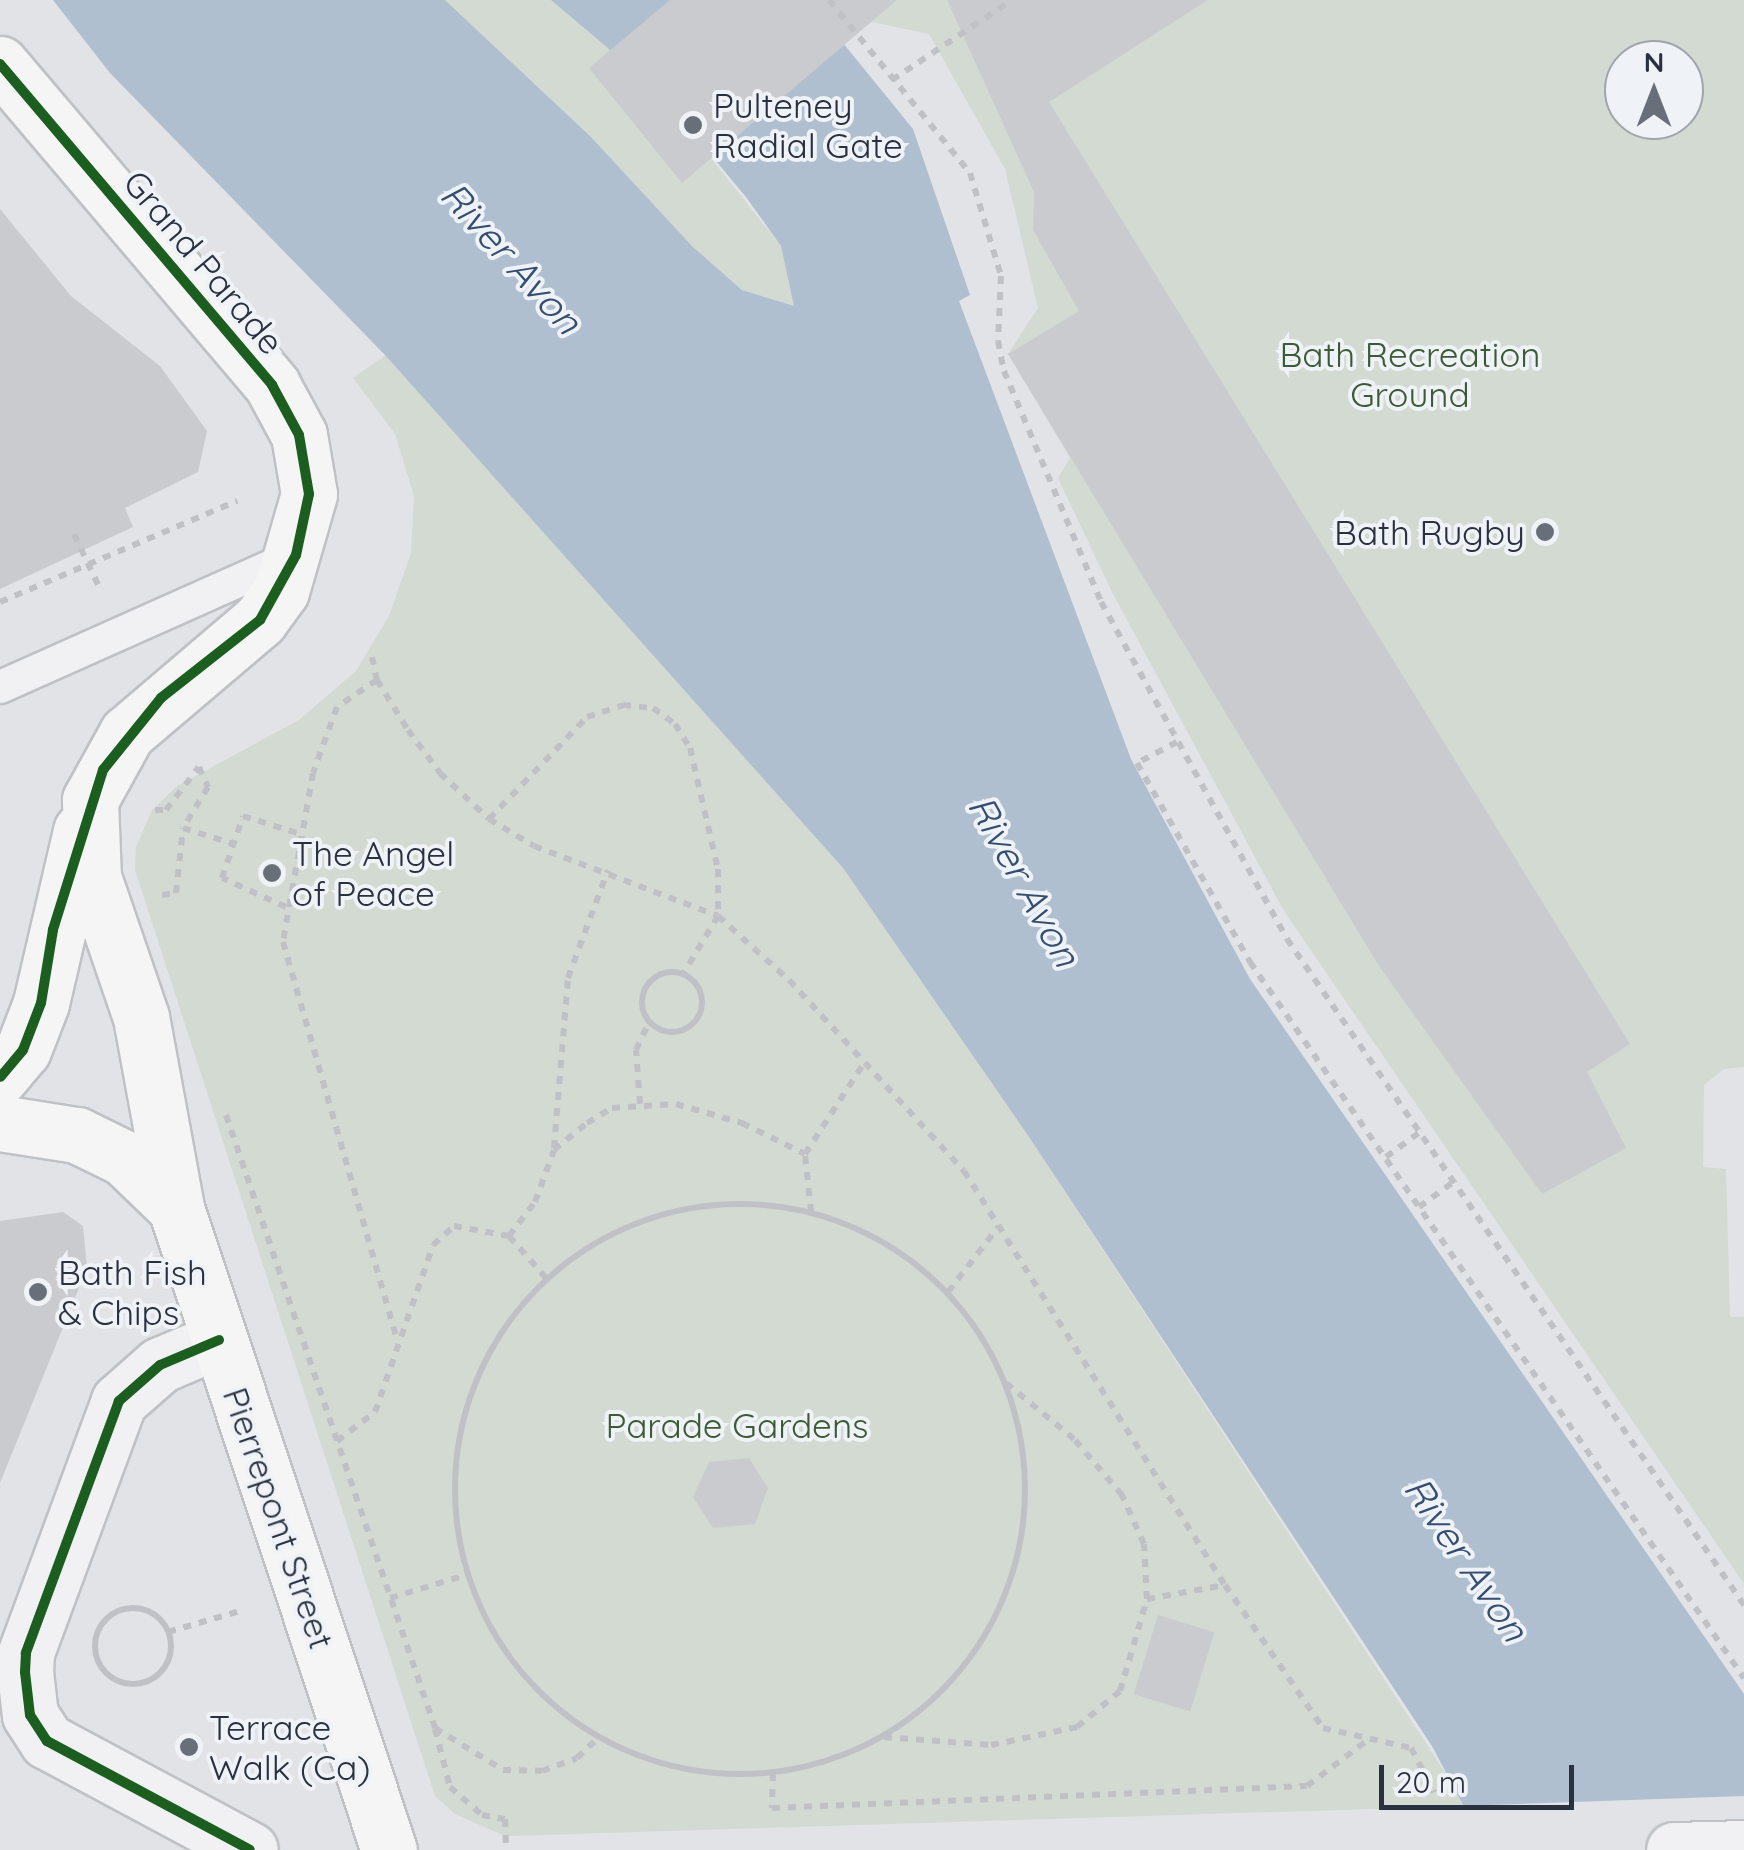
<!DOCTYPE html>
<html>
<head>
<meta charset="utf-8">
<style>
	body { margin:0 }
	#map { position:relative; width:1744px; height:1850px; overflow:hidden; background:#e1e3e6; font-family:Quicksand,sans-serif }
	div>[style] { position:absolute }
	.green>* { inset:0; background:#d2dad2 }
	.water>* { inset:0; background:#b0bfd0 }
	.pier>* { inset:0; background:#e1e3e6 }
	.building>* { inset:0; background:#cacbce; transform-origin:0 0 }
	.path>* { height:6px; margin-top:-3px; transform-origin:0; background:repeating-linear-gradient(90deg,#c0c1c7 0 8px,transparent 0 16px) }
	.path>.ring { margin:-3px; padding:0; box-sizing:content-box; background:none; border:6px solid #c0c1c7; border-radius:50% }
	.roads { filter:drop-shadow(2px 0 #bfc1c4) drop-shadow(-2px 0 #bfc1c4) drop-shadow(0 2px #bfc1c4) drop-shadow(0 -2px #bfc1c4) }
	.service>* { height:32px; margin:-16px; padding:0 16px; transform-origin:16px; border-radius:16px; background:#f1f1f3 }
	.minor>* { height:55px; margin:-27.5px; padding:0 27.5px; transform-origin:27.5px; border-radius:27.5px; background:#f1f1f3 }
	.tertiary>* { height:55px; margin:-27.5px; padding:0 27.5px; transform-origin:27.5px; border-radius:27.5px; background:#f1f1f3 }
	.primary>* { height:55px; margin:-27.5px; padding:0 27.5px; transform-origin:27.5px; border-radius:27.5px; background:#f5f5f6 }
	.cycleway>* { height:10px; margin:-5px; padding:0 5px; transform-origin:5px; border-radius:5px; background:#1b5e20 }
	.dots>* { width:28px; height:28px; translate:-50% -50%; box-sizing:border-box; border:5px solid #eff2f6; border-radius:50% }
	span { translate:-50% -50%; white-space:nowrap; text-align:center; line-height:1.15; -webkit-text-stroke:8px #eff2f6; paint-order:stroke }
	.poi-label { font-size:35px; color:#29303f }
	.left { translate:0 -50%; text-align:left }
	.right { translate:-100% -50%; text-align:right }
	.street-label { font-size:35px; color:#29303f }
	.park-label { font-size:35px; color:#3c5a36 }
	.water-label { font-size:38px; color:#344e71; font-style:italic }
	.north { position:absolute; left:1604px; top:40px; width:100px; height:100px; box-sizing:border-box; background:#eff2f6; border:2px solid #a0a4ad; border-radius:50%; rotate:0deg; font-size:28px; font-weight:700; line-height:40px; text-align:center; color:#29303f }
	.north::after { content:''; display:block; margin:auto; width:35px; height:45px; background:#696f79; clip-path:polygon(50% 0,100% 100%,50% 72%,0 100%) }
	.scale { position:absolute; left:1379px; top:1765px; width:195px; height:45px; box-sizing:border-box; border:5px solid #29303f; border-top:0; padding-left:12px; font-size:30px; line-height:35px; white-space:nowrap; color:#29303f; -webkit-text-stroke:8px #eff2f6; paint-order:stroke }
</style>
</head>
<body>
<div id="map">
	<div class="green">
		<div style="clip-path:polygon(445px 0,551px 0,655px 88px,781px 246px,795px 307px,742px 290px,693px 247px,591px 137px)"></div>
		<div style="clip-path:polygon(evenodd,854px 0,1744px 0,1744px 1067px,1724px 1069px,1704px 1085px,1703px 1167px,1726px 1169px,1730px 1317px,1744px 1317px,1744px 1584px,1284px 911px,1112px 592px,1058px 478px,1070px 458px,1008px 354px,1038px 308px,1005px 169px,929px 34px,867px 21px,854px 0,1624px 60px,1684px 60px,1684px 120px,1624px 120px,1624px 60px)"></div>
		<div style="clip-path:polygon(386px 355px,843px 868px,1029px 1137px,1467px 1806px,505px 1836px,455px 1814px,435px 1796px,135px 870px,136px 847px,152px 810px,177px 786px,299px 720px,356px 671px,389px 616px,411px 553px,414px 496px,395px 434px,353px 378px)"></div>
	</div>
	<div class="water">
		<div style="clip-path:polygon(53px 0,445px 0,591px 137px,693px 247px,742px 290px,794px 306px,781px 246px,746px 197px,655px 88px,551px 0,808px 0,913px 129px,970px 295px,959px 301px,1131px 759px,1250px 979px,1744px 1694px,1744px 1850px,1487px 1850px,1432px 1746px,1029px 1137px,843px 868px,386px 356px,110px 73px)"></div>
	</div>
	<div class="pier">
		<div style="clip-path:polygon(1744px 1796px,1744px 1850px,1482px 1850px,1460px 1806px)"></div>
	</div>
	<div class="building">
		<div style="clip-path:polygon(670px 0,897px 0,682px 183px,589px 68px)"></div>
		<div style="clip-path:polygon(947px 0,1208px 0,1049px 102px,1630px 1044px,1587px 1072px,1626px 1148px,1542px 1194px,1379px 966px,1008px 354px,1079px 311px,1033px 230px,1034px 192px)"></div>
		<div style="clip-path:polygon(0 209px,71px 296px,160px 366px,207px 431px,198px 472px,125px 508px,133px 527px,0 589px)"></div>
		<div style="clip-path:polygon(63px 1212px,83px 1226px,87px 1268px,0 1483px,0 1221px)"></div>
		<div style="clip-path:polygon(749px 1458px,768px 1488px,755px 1524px,713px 1528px,693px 1497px,709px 1462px)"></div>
		<div style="left:1158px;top:1615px;width:59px;height:83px;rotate:17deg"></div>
	</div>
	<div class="path">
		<div style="left:829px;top:0;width:223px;rotate:50.8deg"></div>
		<div style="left:970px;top:173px;width:108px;rotate:73.2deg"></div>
		<div style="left:1001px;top:276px;width:65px;rotate:92.6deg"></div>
		<div style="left:998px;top:341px;width:31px;rotate:79deg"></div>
		<div style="left:1004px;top:371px;width:251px;rotate:67.2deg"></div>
		<div style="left:1101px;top:602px;width:385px;rotate:61.1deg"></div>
		<div style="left:1287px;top:939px;width:808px;rotate:55.54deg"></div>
		<div style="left:892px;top:80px;width:144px;rotate:-33.7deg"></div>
		<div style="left:74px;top:534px;width:59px;rotate:64.7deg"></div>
		<div style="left:0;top:602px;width:258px;rotate:-23.1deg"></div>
		<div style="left:372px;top:657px;width:24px;rotate:78deg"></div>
		<div style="left:377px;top:680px;width:59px;rotate:58.2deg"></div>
		<div style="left:408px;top:730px;width:54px;rotate:53.3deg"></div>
		<div style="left:440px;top:773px;width:67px;rotate:43.2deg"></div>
		<div style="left:489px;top:819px;width:52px;rotate:31deg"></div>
		<div style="left:534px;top:846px;width:197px;rotate:20.8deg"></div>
		<div style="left:718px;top:916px;width:68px;rotate:121.1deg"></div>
		<div style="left:377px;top:680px;width:48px;rotate:146deg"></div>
		<div style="left:337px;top:707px;width:70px;rotate:110deg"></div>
		<div style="left:313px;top:773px;width:172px;rotate:100.1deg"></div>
		<div style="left:283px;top:942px;width:413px;rotate:74deg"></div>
		<div style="left:1177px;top:742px;width:45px;rotate:152.3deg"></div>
		<div style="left:1137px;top:763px;width:229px;rotate:60.4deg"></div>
		<div style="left:1250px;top:962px;width:870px;rotate:55.4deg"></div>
		<div style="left:155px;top:810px;width:11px"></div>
		<div style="left:166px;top:810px;width:54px;rotate:-52.5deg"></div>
		<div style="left:199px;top:767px;width:22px;rotate:66deg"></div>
		<div style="left:208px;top:787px;width:48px;rotate:121.4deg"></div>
		<div style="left:183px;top:828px;width:53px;rotate:17.4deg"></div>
		<div style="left:489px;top:819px;width:141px;rotate:-46.1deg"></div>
		<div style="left:587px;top:717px;width:38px;rotate:-18deg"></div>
		<div style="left:623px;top:705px;width:30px;rotate:6deg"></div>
		<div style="left:653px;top:708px;width:27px;rotate:36deg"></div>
		<div style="left:675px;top:724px;width:28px;rotate:58deg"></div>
		<div style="left:690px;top:748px;width:124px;rotate:77deg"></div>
		<div style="left:718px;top:869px;width:47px;rotate:90deg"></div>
		<div style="left:718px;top:916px;width:96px;rotate:42deg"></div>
		<div style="left:789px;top:980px;width:259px;rotate:47.5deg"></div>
		<div style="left:964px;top:1171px;width:489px;rotate:57.8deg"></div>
		<div style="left:1225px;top:1585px;width:173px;rotate:55.6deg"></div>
		<div style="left:1323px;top:1728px;width:90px;rotate:12.8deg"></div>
		<div style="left:1411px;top:1748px;width:50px;rotate:62.4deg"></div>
		<div style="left:162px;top:895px;width:14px;rotate:-8deg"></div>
		<div style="left:176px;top:893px;width:65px;rotate:-83.9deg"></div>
		<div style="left:286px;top:907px;width:70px;rotate:-155.6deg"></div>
		<div style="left:222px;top:878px;width:65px;rotate:-71.3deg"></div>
		<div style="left:243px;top:816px;width:60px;rotate:17.5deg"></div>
		<div class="ring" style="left:642px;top:972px;width:54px;height:54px"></div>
		<div style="left:640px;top:1104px;width:54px;rotate:-94.2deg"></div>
		<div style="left:636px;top:1050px;width:31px;rotate:-65deg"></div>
		<div style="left:226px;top:1115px;width:648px;rotate:71.17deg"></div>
		<div style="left:435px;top:1728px;width:80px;rotate:31.7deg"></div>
		<div style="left:503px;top:1770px;width:39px;rotate:1deg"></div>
		<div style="left:542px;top:1771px;width:37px;rotate:-20deg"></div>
		<div style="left:577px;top:1758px;width:29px;rotate:-44deg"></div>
		<div style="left:554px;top:1148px;width:171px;rotate:-85.3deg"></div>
		<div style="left:568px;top:978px;width:115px;rotate:-69.7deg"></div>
		<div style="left:1386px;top:1157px;width:42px;rotate:-36.3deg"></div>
		<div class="ring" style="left:455px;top:1204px;width:564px;height:564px"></div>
		<div style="left:1419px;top:1207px;width:41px;rotate:-36deg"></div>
		<div style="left:811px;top:1212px;width:58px;rotate:-95.9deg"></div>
		<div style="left:805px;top:1154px;width:108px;rotate:-57deg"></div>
		<div style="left:509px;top:1236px;width:56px;rotate:48.6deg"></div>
		<div style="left:948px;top:1292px;width:83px;rotate:-52.3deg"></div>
		<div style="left:337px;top:1441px;width:48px;rotate:-37.3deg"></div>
		<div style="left:375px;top:1412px;width:177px;rotate:-70.8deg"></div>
		<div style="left:433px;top:1245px;width:28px;rotate:-42deg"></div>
		<div style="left:454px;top:1226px;width:56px;rotate:10.3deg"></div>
		<div style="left:509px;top:1236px;width:43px;rotate:-52.6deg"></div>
		<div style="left:535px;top:1202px;width:55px;rotate:-69.9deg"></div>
		<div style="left:554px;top:1150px;width:43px;rotate:-39.3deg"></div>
		<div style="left:587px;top:1123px;width:29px;rotate:-31deg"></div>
		<div style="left:612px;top:1108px;width:64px;rotate:-3.6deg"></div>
		<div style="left:676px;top:1104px;width:69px;rotate:16.1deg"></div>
		<div style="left:742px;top:1123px;width:70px;rotate:26.2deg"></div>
		<div style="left:390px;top:1598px;width:79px;rotate:-16.8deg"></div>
		<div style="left:1147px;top:1599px;width:79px;rotate:-10.2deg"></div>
		<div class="ring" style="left:95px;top:1608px;width:70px;height:70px"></div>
		<div style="left:168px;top:1632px;width:78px;rotate:-16.3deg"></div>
		<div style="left:435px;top:1729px;width:60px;rotate:75.5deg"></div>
		<div style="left:450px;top:1787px;width:43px;rotate:41.2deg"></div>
		<div style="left:482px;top:1815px;width:23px;rotate:10deg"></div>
		<div style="left:505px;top:1819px;width:30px;rotate:88deg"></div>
		<div style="left:884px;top:1737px;width:107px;rotate:4.3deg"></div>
		<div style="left:991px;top:1745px;width:88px;rotate:-11.8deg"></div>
		<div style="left:1077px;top:1727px;width:56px;rotate:-39.9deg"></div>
		<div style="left:1120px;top:1691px;width:96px;rotate:-73.6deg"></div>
		<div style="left:1147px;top:1599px;width:55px;rotate:-93.1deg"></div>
		<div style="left:1144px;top:1544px;width:54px;rotate:-114.2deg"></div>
		<div style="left:1122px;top:1495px;width:74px;rotate:-130.6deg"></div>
		<div style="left:1074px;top:1439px;width:88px;rotate:-140.5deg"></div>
		<div style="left:773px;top:1773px;width:35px;rotate:92deg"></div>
		<div style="left:772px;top:1808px;width:535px;rotate:-2.35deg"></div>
		<div style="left:1307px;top:1786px;width:78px;rotate:-37.2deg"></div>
	</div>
	<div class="roads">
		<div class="service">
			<div style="left:0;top:687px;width:324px;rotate:-24deg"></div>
		</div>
		<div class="minor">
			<div style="left:219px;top:1340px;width:64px;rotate:157deg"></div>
			<div style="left:160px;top:1365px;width:55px;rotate:138.7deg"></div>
			<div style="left:119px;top:1401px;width:269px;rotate:110.3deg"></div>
			<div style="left:26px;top:1653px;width:19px;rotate:93deg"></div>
			<div style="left:25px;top:1672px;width:43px;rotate:83.4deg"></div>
			<div style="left:30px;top:1715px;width:31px;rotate:57deg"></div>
			<div style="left:47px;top:1741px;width:230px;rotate:28.2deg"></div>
		</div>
		<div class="tertiary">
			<div style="left:1674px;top:1850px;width:70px;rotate:-1.6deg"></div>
		</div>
		<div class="primary">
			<div style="left:0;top:64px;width:421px;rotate:49.7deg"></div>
			<div style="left:272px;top:385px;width:57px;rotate:61.6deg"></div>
			<div style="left:299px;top:435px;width:60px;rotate:80.4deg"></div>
			<div style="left:309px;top:494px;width:101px;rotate:106.1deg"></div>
			<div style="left:281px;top:591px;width:36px;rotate:126deg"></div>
			<div style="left:260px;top:620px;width:175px;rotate:139.6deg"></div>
			<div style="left:127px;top:733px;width:77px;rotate:118.9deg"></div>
			<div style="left:90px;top:800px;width:77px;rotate:87.8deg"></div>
			<div style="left:93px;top:877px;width:148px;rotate:71.1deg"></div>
			<div style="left:141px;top:1017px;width:194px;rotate:79.6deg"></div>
			<div style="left:0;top:1077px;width:35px;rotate:-50deg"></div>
			<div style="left:23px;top:1050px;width:50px;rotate:-69deg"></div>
			<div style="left:41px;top:1003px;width:177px;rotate:-76.9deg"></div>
			<div style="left:0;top:1123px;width:78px;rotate:8.9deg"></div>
			<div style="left:77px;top:1135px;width:52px;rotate:26.1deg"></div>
			<div style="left:124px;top:1158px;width:72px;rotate:43.9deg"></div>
			<div style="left:176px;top:1208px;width:676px;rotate:71.65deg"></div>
		</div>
	</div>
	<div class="cycleway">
		<div style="left:0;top:64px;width:421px;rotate:49.7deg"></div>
		<div style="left:272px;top:385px;width:57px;rotate:61.6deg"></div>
		<div style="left:299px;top:435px;width:60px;rotate:80.4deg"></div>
		<div style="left:309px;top:494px;width:62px;rotate:102deg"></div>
		<div style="left:296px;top:555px;width:74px;rotate:119deg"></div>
		<div style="left:260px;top:620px;width:126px;rotate:141.8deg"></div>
		<div style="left:161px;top:698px;width:92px;rotate:128.9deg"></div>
		<div style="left:103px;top:770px;width:168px;rotate:107.4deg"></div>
		<div style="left:53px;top:930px;width:74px;rotate:99.3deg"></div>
		<div style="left:41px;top:1003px;width:50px;rotate:111deg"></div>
		<div style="left:23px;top:1050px;width:35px;rotate:130deg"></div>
		<div style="left:219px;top:1340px;width:64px;rotate:157deg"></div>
		<div style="left:160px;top:1365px;width:55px;rotate:138.7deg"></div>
		<div style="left:119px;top:1401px;width:269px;rotate:110.3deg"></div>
		<div style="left:26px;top:1653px;width:19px;rotate:93deg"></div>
		<div style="left:25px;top:1672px;width:43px;rotate:83.4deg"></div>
		<div style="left:30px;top:1715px;width:31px;rotate:57deg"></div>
		<div style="left:47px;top:1741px;width:230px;rotate:28.2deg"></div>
	</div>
	<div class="dots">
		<div style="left:693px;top:125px;background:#696f79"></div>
		<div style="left:1545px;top:532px;background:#696f79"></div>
		<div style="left:272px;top:873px;background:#696f79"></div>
		<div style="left:38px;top:1292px;background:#696f79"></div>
		<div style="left:189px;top:1747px;background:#696f79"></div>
	</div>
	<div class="poi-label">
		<span class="left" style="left:713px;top:125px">Pulteney<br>Radial Gate</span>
		<span class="right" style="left:1525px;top:532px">Bath Rugby</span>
		<span class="left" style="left:292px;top:873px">The Angel<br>of Peace</span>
		<span class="left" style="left:58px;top:1292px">Bath Fish<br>&amp; Chips</span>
		<span class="left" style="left:209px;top:1747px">Terrace<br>Walk (Ca)</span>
	</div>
	<div class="street-label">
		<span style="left:204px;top:262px;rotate:50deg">Grand Parade</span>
		<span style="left:279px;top:1518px;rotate:71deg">Pierrepont Street</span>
	</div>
	<div class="park-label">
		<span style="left:1410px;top:374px">Bath Recreation<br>Ground</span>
		<span style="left:737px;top:1425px">Parade Gardens</span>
	</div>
	<div class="water-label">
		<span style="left:511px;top:258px;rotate:48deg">River Avon</span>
		<span style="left:1024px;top:881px;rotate:61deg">River Avon</span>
		<span style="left:1466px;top:1559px;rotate:56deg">River Avon</span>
	</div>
	<div class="north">N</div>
	<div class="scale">20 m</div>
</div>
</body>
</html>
